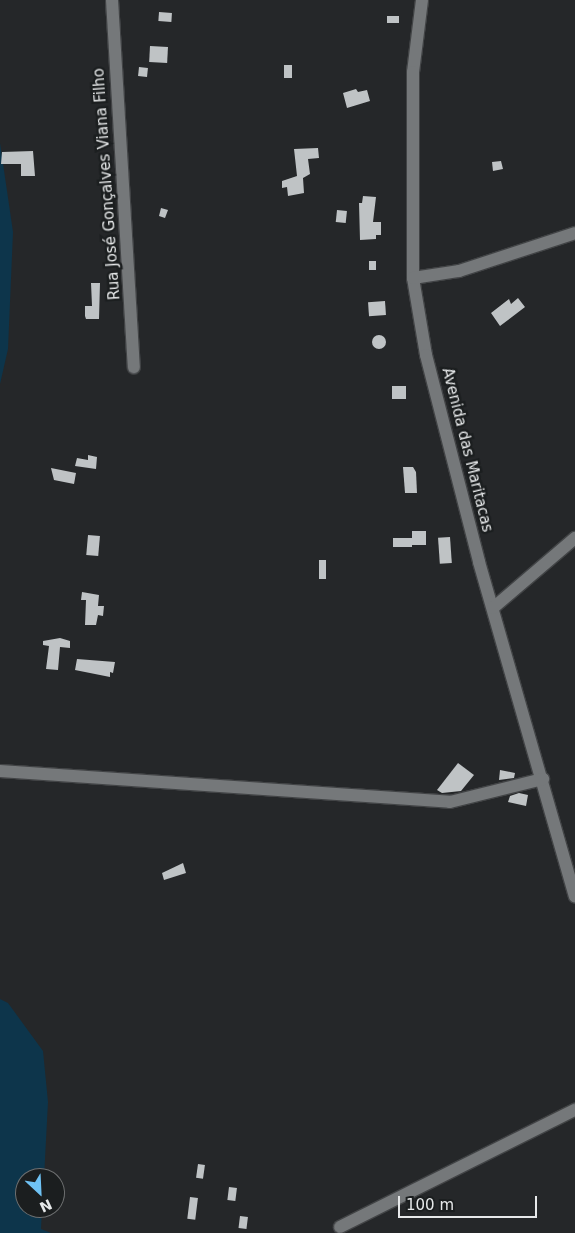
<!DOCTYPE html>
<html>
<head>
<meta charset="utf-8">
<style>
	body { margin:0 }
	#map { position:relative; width:575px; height:1233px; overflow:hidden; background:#252729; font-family:"DejaVu Sans",sans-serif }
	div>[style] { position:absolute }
	.green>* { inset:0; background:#0d354b }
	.building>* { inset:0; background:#bfc3c5; transform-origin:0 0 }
	.round { border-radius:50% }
	.roads { filter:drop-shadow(1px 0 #424446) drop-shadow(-1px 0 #424446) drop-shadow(0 1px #424446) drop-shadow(0 -1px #424446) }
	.minor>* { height:12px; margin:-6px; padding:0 6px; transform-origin:6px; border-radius:6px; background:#75787a }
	span { translate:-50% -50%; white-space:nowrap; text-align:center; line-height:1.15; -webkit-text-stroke:5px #1b1e1f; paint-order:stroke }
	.street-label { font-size:15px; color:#e7e9ea }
	.north { position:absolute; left:15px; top:1168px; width:50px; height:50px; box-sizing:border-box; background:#1b1e1f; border:1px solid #6d6f70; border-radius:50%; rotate:155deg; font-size:14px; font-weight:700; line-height:20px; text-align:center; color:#e7e9ea }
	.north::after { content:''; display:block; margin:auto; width:18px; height:22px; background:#6fc2f4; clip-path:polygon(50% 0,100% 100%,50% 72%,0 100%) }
	.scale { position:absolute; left:398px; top:1196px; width:139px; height:22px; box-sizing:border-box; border:2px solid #e7e9ea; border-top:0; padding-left:6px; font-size:15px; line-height:18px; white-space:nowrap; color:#e7e9ea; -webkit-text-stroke:4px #1b1e1f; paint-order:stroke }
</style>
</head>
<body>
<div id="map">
	<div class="green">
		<div style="clip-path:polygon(0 143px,13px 232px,8px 349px,0 384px)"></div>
		<div style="clip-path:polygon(0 999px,8px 1003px,43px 1051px,48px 1102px,44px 1178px,25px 1178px,25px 1208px,42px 1208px,41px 1229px,51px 1233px,0 1233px)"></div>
	</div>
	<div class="building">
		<div style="left:159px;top:12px;width:13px;height:9px;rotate:4deg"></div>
		<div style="left:387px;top:16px;width:12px;height:7px"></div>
		<div style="left:150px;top:46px;width:18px;height:16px;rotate:3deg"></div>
		<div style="left:284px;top:65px;width:8px;height:13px"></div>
		<div style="left:139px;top:67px;width:9px;height:9px;rotate:6deg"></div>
		<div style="clip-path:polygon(356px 89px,358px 92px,367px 90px,370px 101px,347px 108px,343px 93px)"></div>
		<div style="clip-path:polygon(318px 148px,319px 158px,308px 159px,310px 174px,303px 178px,304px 193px,288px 196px,287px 187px,282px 188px,282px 181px,297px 176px,294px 149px)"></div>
		<div style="clip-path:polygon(33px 151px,35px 176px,21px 176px,21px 164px,1px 164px,2px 152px)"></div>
		<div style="clip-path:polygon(501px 161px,503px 169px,493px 171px,492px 162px)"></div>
		<div style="clip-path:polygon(363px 196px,376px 197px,373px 222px,381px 222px,381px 235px,376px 235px,376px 239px,360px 240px,359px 203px,362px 203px)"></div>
		<div style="clip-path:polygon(161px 208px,168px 210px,165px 218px,159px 216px)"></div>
		<div style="left:337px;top:210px;width:10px;height:12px;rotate:6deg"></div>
		<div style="left:369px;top:261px;width:7px;height:9px"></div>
		<div style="clip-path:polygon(91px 283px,100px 283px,99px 319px,86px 319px,85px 316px,85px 306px,92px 306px)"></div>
		<div style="clip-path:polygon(518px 298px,525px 307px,500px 326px,491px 313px,509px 299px,511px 304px)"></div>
		<div style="left:385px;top:301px;width:14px;height:17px;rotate:86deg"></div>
		<div class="round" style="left:372px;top:335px;width:14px;height:14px"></div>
		<div style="left:406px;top:386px;width:13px;height:14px;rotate:90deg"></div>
		<div style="clip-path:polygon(88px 455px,97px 457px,96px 469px,75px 466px,77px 458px,88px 460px)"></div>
		<div style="clip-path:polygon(403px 467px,413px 467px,416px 472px,417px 493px,405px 493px)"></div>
		<div style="clip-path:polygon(51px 468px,76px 473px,74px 484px,54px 480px)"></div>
		<div style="left:412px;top:531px;width:14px;height:14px"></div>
		<div style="left:88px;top:535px;width:12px;height:20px;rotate:5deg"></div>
		<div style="left:450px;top:537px;width:26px;height:12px;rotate:86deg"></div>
		<div style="left:412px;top:538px;width:9px;height:19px;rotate:90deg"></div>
		<div style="left:319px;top:560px;width:7px;height:19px"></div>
		<div style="clip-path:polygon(82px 592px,99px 595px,98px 606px,104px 606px,103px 616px,98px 615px,96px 625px,85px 625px,86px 600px,81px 600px)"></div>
		<div style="clip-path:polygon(60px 638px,70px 641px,70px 648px,60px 647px,58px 670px,46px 669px,49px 646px,43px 645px,43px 641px)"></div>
		<div style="clip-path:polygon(77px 659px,115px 662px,113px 673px,110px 672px,110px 677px,75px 670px)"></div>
		<div style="clip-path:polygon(458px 763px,474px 775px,461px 791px,442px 793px,437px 790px)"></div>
		<div style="clip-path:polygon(500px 770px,515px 773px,514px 778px,499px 780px)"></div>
		<div style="clip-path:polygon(519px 793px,528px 795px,526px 806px,508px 802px,510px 796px)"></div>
		<div style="clip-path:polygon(183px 863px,186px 873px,164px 880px,162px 873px)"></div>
		<div style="left:198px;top:1164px;width:7px;height:14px;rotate:8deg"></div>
		<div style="left:229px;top:1187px;width:8px;height:13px;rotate:7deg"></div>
		<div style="left:190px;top:1197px;width:8px;height:22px;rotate:7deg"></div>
		<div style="left:240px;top:1216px;width:8px;height:12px;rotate:7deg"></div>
	</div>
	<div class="roads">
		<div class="minor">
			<div style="left:112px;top:0;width:368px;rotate:86.6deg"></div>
			<div style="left:422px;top:0;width:73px;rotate:97.1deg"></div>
			<div style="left:413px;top:72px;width:206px;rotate:90deg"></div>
			<div style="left:413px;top:278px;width:78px;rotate:80.4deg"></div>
			<div style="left:426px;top:355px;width:214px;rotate:75.6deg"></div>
			<div style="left:479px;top:562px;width:348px;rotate:74deg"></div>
			<div style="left:413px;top:278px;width:47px;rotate:-8.7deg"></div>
			<div style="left:459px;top:271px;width:122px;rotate:-18.1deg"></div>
			<div style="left:493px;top:608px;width:108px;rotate:-40.5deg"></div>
			<div style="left:0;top:771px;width:451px;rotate:3.9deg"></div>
			<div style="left:450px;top:802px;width:96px;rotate:-13.9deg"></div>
			<div style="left:340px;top:1227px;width:263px;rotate:-26.5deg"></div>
		</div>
	</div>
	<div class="street-label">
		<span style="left:107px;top:184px;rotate:-94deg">Rua José Gonçalves Viana Filho</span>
		<span style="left:467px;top:450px;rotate:76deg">Avenida das Maritacas</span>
	</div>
	<div class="north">N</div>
	<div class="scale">100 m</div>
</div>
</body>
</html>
